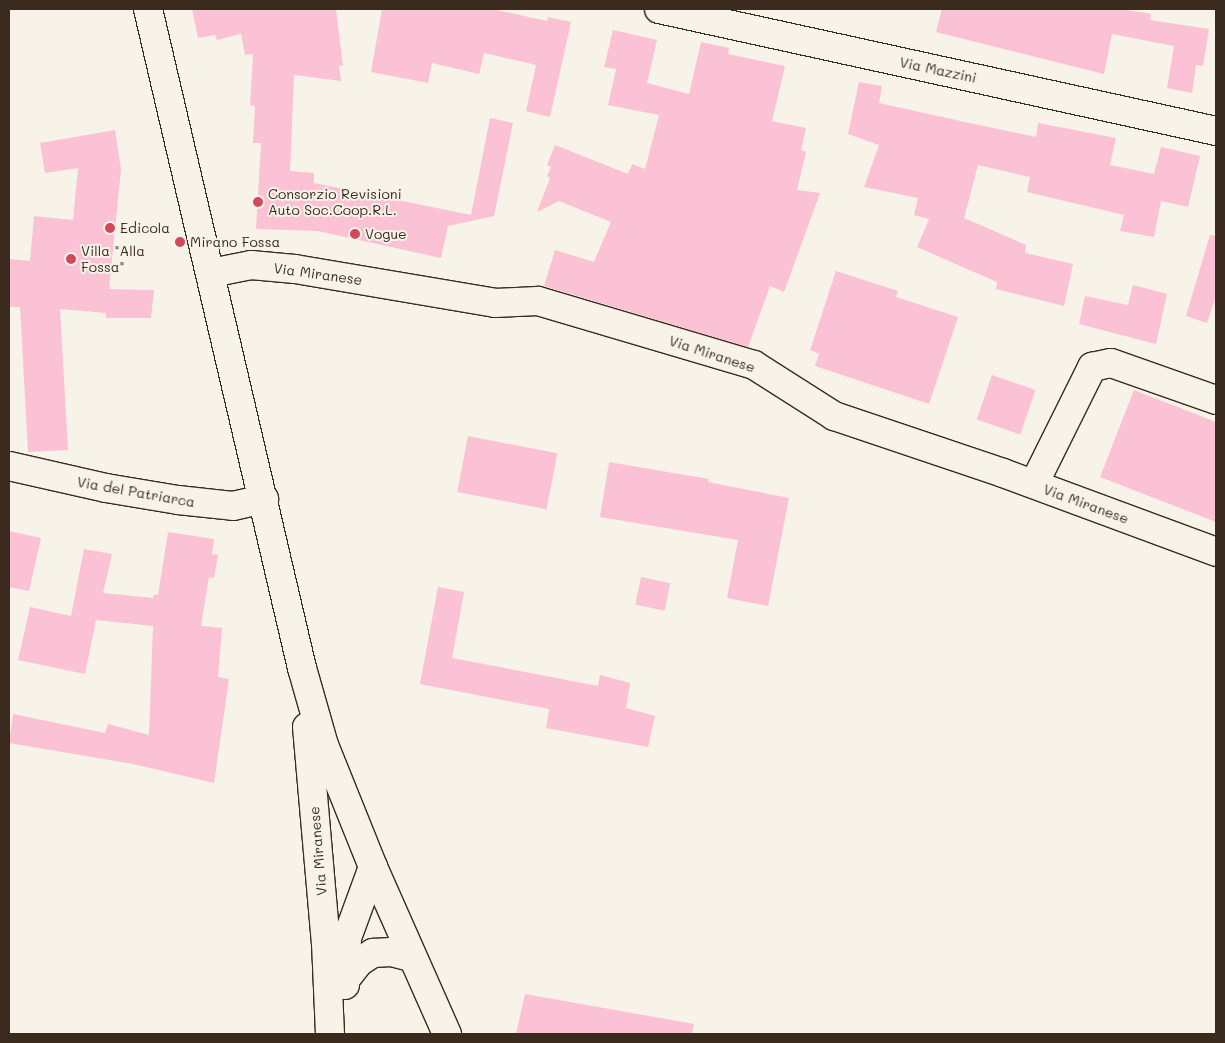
<!DOCTYPE html>
<html>
<head>
<meta charset="utf-8">
<style>
	body { margin:0 }
	#map { position:relative; width:1225px; height:1043px; overflow:hidden; background:#f7f3e8; font-family:Mali,sans-serif }
	div>[style] { position:absolute }
	.building>* { inset:0; background:#fbc1d5; transform-origin:0 0 }
	.roads { filter:drop-shadow(1px 0 #3b2a1e) drop-shadow(-1px 0 #3b2a1e) drop-shadow(0 1px #3b2a1e) drop-shadow(0 -1px #3b2a1e) }
	.street>* { height:28px; margin:-14px; padding:0 14px; transform-origin:14px; border-radius:14px; background:#f7f3e8 }
	.secondary>* { height:28px; margin:-14px; padding:0 14px; transform-origin:14px; border-radius:14px; background:#f7f3e8 }
	.dots>* { width:14px; height:14px; translate:-50% -50%; box-sizing:border-box; border:2px solid #f7f3e8; border-radius:50% }
	span { translate:-50% -50%; white-space:nowrap; text-align:center; line-height:1.15; -webkit-text-stroke:4px #f7f3e8; paint-order:stroke }
	.street-label { font-size:14px; color:#3b2a1e }
	.poi-label { font-size:14px; color:#3b2a1e }
	.left { translate:0 -50%; text-align:left }
	.frame { position:absolute; inset:0; border:10px solid #3b2a1e; pointer-events:none }
</style>
</head>
<body>
<div id="map">
	<div class="building">
		<div style="clip-path:polygon(192px 9px,336px 9px,343px 66px,339px 65px,341px 81px,294px 75px,290px 171px,314px 173px,314px 183px,471px 215px,490px 118px,513px 123px,494px 216px,448px 226px,441px 258px,318px 231px,256px 229px,261px 143px,253px 143px,255px 106px,250px 105px,253px 54px,245px 55px,241px 34px,217px 40px,215px 35px,198px 38px)"></div>
		<div style="clip-path:polygon(382px 9px,492px 9px,547px 21px,548px 17px,571px 22px,550px 117px,526px 111px,536px 65px,484px 53px,479px 74px,432px 63px,428px 83px,371px 72px)"></div>
		<div style="clip-path:polygon(942px 9px,1121px 9px,1151px 14px,1150px 20px,1209px 29px,1203px 66px,1196px 65px,1192px 93px,1167px 88px,1174px 46px,1112px 34px,1104px 74px,936px 32px)"></div>
		<div style="clip-path:polygon(613px 30px,657px 40px,647px 83px,689px 94px,701px 42px,729px 48px,728px 54px,785px 66px,772px 121px,806px 128px,801px 150px,806px 152px,797px 190px,820px 193px,784px 292px,770px 286px,748px 347px,544px 286px,555px 250px,594px 262px,611px 222px,559px 201px,537px 212px,550px 178px,547px 176px,551px 167px,547px 165px,555px 145px,628px 174px,632px 164px,645px 169px,659px 115px,608px 105px,616px 69px,604px 67px)"></div>
		<div style="clip-path:polygon(859px 82px,882px 86px,879px 103px,965px 122px,1036px 137px,1038px 123px,1116px 138px,1110px 165px,1154px 174px,1161px 147px,1200px 156px,1188px 207px,1161px 201px,1154px 237px,1120px 231px,1124px 215px,1027px 192px,1030px 177px,978px 165px,964px 218px,1026px 245px,1025px 253px,1073px 264px,1064px 306px,996px 289px,997px 282px,917px 247px,929px 219px,914px 215px,918px 198px,864px 187px,879px 145px,848px 134px)"></div>
		<div style="clip-path:polygon(115px 130px,121px 170px,109px 289px,154px 290px,151px 318px,106px 318px,106px 313px,60px 309px,68px 450px,28px 452px,20px 307px,9px 307px,9px 259px,30px 261px,34px 216px,73px 220px,78px 168px,45px 173px,40px 143px)"></div>
		<div style="clip-path:polygon(1210px 235px,1216px 236px,1216px 296px,1207px 323px,1186px 316px)"></div>
		<div style="clip-path:polygon(836px 271px,898px 291px,896px 297px,958px 317px,929px 404px,815px 366px,819px 354px,810px 350px)"></div>
		<div style="clip-path:polygon(1133px 285px,1167px 294px,1156px 344px,1079px 324px,1085px 296px,1128px 305px)"></div>
		<div style="left:992px;top:375px;width:46px;height:47px;rotate:19deg"></div>
		<div style="clip-path:polygon(1134px 390px,1216px 422px,1216px 522px,1100px 477px)"></div>
		<div style="left:468px;top:436px;width:91px;height:57px;rotate:11deg"></div>
		<div style="clip-path:polygon(609px 462px,709px 479px,708px 482px,789px 498px,768px 606px,727px 598px,738px 540px,600px 517px)"></div>
		<div style="clip-path:polygon(9px 531px,41px 538px,29px 591px,9px 587px)"></div>
		<div style="clip-path:polygon(168px 532px,214px 539px,212px 554px,218px 555px,214px 578px,209px 577px,201px 626px,222px 628px,218px 677px,229px 679px,214px 783px,133px 764px,9px 743px,13px 714px,105px 733px,108px 724px,149px 735px,153px 626px,96px 620px,85px 674px,18px 660px,30px 607px,71px 616px,84px 549px,112px 554px,103px 593px,153px 598px,153px 595px,158px 595px)"></div>
		<div style="left:641px;top:577px;width:30px;height:28px;rotate:12deg"></div>
		<div style="clip-path:polygon(438px 587px,464px 592px,452px 658px,598px 686px,600px 675px,630px 683px,626px 708px,655px 716px,648px 747px,546px 728px,549px 709px,420px 684px)"></div>
		<div style="clip-path:polygon(525px 994px,694px 1024px,692px 1034px,516px 1034px)"></div>
	</div>
	<div class="roads">
		<div class="street">
			<div style="left:659px;top:9px;width:570px;rotate:12.35deg"></div>
			<div style="left:211px;top:273px;width:41px;rotate:-11.3deg"></div>
			<div style="left:251px;top:265px;width:44px;rotate:5.2deg"></div>
			<div style="left:295px;top:269px;width:203px;rotate:9.6deg"></div>
			<div style="left:495px;top:303px;width:43px;rotate:-2.7deg"></div>
			<div style="left:538px;top:301px;width:225px;rotate:16.5deg"></div>
			<div style="left:754px;top:365px;width:95px;rotate:32.5deg"></div>
			<div style="left:834px;top:416px;width:178px;rotate:18.6deg"></div>
			<div style="left:1003px;top:473px;width:227px;rotate:20.3deg"></div>
			<div style="left:9px;top:466px;width:99px;rotate:12.8deg"></div>
			<div style="left:106px;top:488px;width:73px;rotate:9.5deg"></div>
			<div style="left:178px;top:500px;width:55px;rotate:6.2deg"></div>
			<div style="left:233px;top:506px;width:32px;rotate:-13deg"></div>
			<div style="left:1034px;top:484px;width:131px;rotate:-63.6deg"></div>
			<div style="left:1092px;top:367px;width:19px;rotate:-12deg"></div>
			<div style="left:1111px;top:363px;width:111px;rotate:19.4deg"></div>
		</div>
		<div class="secondary">
			<div style="left:148px;top:9px;width:677px;rotate:76.85deg"></div>
			<div style="left:302px;top:668px;width:80px;rotate:74.1deg"></div>
			<div style="left:324px;top:745px;width:131px;rotate:68.1deg"></div>
			<div style="left:373px;top:867px;width:183px;rotate:66.1deg"></div>
			<div style="left:307px;top:727px;width:217px;rotate:85deg"></div>
			<div style="left:326px;top:943px;width:91px;rotate:87.5deg"></div>
			<div style="left:345px;top:980px;width:23px;rotate:-52deg"></div>
			<div style="left:359px;top:962px;width:17px;rotate:-33deg"></div>
			<div style="left:373px;top:953px;width:18px;rotate:-3deg"></div>
			<div style="left:391px;top:952px;width:21px;rotate:14deg"></div>
			<div style="left:345px;top:985px;width:47px;rotate:-87.6deg"></div>
			<div style="left:347px;top:938px;width:76px;rotate:-69.9deg"></div>
		</div>
	</div>
	<div class="dots">
		<div style="left:258px;top:202px;background:#d1495b"></div>
		<div style="left:110px;top:228px;background:#d1495b"></div>
		<div style="left:355px;top:234px;background:#d1495b"></div>
		<div style="left:180px;top:242px;background:#d1495b"></div>
		<div style="left:71px;top:259px;background:#d1495b"></div>
	</div>
	<div class="street-label">
		<span style="left:938px;top:70px;rotate:12deg">Via Mazzini</span>
		<span style="left:318px;top:274px;rotate:8deg">Via Miranese</span>
		<span style="left:712px;top:354px;rotate:18deg">Via Miranese</span>
		<span style="left:136px;top:492px;rotate:10deg">Via del Patriarca</span>
		<span style="left:1086px;top:504px;rotate:20deg">Via Miranese</span>
		<span style="left:318px;top:851px;rotate:-95deg">Via Miranese</span>
	</div>
	<div class="poi-label">
		<span class="left" style="left:268px;top:202px">Consorzio Revisioni<br>Auto Soc.Coop.R.L.</span>
		<span class="left" style="left:120px;top:228px">Edicola</span>
		<span class="left" style="left:365px;top:234px">Vogue</span>
		<span class="left" style="left:190px;top:242px">Mirano Fossa</span>
		<span class="left" style="left:81px;top:259px">Villa "Alla<br>Fossa"</span>
	</div>
	<div class="frame"></div>
</div>
</body>
</html>
